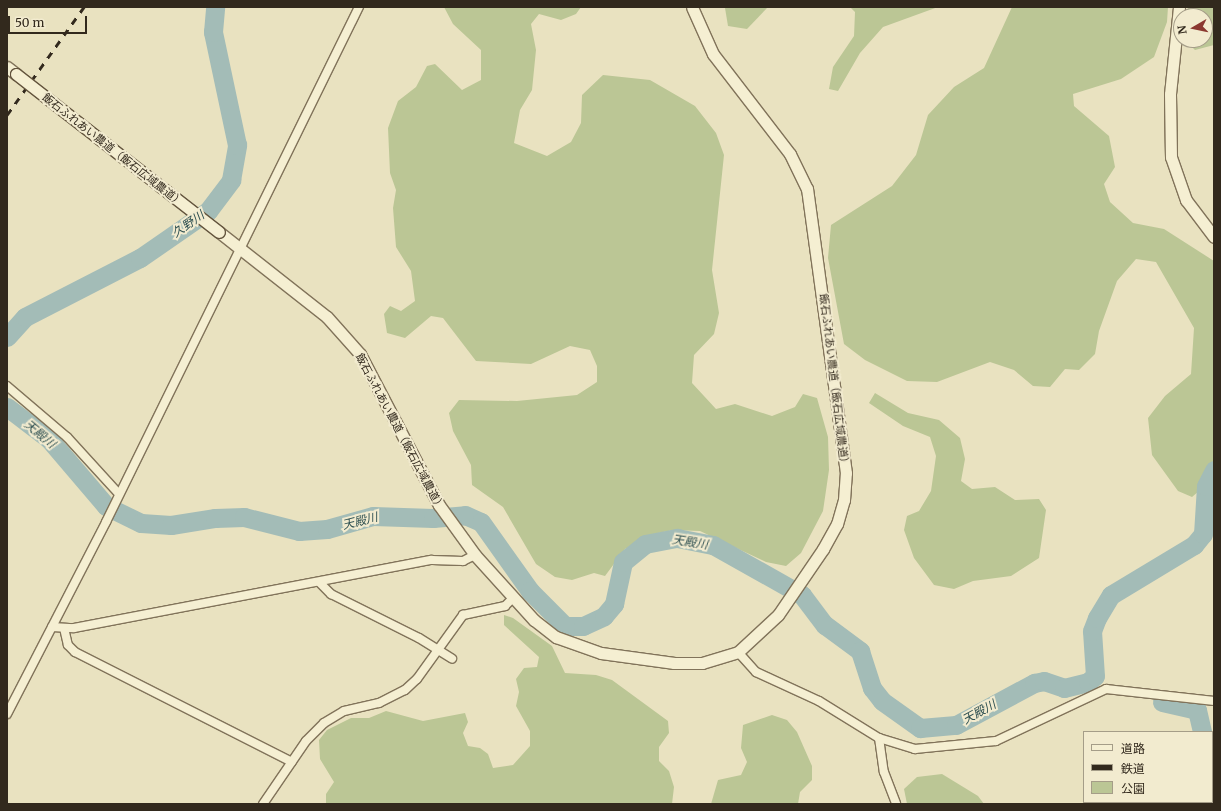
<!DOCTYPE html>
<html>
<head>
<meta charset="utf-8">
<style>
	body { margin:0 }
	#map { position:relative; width:1221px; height:811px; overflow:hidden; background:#e9e2c0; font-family:Merriweather,"Noto Sans JP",serif }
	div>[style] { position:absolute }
	.green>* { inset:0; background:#bbc695 }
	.river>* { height:19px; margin:-9.5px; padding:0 9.5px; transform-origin:9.5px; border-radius:9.5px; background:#a3bcb7 }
	.roads { filter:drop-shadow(1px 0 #81735a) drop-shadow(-1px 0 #81735a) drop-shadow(0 1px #81735a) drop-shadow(0 -1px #81735a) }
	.street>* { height:8px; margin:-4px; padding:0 4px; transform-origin:4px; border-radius:4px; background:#f5efd2 }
	.secondary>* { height:11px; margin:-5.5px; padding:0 5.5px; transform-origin:5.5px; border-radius:5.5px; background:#f5efd2 }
	.rail>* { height:3px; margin-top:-1.5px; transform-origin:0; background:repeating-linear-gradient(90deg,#32291d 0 7px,transparent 0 14px) }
	.bridges { filter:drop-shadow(1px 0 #63543d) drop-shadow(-1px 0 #63543d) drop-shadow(0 1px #63543d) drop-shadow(0 -1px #63543d) }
	.secondary-bridge>* { height:11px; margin:-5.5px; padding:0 5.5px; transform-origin:5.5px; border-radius:5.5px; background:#f5efd2 }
	span { translate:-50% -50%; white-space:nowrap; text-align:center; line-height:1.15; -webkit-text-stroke:4px #f2ebcf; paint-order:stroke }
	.street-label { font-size:11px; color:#32291d }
	.water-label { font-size:12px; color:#2d4f50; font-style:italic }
	.frame { position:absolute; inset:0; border:8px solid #32291d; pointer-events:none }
	.legend { position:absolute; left:1083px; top:731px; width:130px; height:72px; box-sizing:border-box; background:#f2ebcf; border:1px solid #a59d88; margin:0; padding:5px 7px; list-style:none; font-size:12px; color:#32291d }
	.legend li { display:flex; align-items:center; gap:8px; height:20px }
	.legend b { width:20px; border:1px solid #a59d88 }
	.north { position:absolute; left:1173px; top:8px; width:40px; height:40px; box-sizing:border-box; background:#f2ebcf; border:1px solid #a59d88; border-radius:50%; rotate:261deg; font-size:11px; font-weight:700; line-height:16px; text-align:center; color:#32291d }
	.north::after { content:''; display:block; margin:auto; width:14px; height:18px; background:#8b382f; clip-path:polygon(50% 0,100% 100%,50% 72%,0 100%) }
	.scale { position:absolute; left:8px; top:16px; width:79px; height:18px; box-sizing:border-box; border:2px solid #32291d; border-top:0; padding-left:5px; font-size:12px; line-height:14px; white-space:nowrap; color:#32291d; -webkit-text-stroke:3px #f2ebcf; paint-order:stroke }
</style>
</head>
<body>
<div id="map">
	<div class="green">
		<div style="clip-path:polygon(444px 7px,581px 7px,576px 14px,561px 20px,539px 14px,531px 24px,536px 50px,532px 90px,520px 110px,514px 143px,547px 156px,571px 142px,581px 123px,582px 95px,603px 75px,650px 80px,695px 106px,716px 133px,724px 155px,712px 270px,719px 313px,714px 334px,694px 355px,692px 383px,716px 409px,735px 404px,772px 416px,795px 407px,803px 394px,817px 398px,828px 437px,829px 470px,823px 511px,801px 553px,786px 566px,766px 562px,700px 531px,673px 530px,649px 535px,625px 549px,605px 576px,594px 573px,572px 580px,555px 577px,536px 564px,503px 507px,472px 485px,471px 465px,453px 431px,449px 413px,459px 400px,517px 401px,577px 395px,597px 382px,597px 366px,590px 350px,570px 346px,531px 364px,476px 361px,443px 318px,431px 316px,405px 338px,387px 333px,384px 314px,390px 306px,401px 311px,415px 301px,411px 271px,396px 247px,393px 208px,396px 190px,390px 173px,388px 128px,398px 101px,416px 87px,427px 66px,435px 64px,462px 90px,481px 80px,481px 50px,453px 24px)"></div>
		<div style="clip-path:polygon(768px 7px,747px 29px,728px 26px,725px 8px)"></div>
		<div style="clip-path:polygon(850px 7px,938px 7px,883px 27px,860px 53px,838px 91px,829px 89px,833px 67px,854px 36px,855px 12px)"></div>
		<div style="clip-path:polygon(1012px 7px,1168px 7px,1167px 22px,1154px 57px,1121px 79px,1073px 94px,1074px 106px,1109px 136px,1115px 167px,1104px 184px,1110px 202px,1133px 223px,1164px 229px,1214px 261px,1214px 462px,1199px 491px,1192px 497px,1178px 491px,1152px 455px,1148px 418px,1165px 396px,1191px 374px,1194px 328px,1156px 262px,1136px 259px,1117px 281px,1099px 331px,1095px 354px,1079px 370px,1065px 369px,1050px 387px,1033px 386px,1014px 370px,990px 362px,937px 382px,907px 381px,865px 360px,844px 344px,828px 258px,831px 225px,892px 186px,916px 155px,928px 115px,954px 87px,984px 68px)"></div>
		<div style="clip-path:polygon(1188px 7px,1214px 7px,1214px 45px,1195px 50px,1185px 40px,1205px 40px,1205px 16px,1187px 16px)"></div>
		<div style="clip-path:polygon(875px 393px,908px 413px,939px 420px,960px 438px,965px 459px,961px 481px,972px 489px,995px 487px,1015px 500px,1039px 499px,1046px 510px,1039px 558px,1011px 576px,973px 581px,954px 589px,934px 585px,914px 558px,904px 530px,907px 516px,919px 511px,931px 491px,936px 456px,930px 437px,903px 426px,869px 403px)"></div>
		<div style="clip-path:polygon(504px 615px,513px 618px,552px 646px,565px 673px,596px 675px,612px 680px,668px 721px,669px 733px,659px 747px,659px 761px,669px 771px,674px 787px,672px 804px,326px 804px,326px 794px,334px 782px,320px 759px,319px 740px,327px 730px,351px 718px,369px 718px,386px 711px,423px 721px,465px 713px,468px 722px,463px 733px,468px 746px,480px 748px,488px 754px,493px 768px,513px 765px,530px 746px,530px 731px,516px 706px,519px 692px,516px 679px,524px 668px,537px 667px,539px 657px,504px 625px)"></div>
		<div style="clip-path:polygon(772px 715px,787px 720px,797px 732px,812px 766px,812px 780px,800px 792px,798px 804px,711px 804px,718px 780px,741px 775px,747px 762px,741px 748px,743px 725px)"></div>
		<div style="clip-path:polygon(942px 774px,978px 796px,984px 804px,907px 804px,904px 789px,917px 777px)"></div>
	</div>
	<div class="river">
		<div style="left:7px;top:337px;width:27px;rotate:-48deg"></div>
		<div style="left:25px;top:317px;width:129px;rotate:-27.2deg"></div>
		<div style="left:140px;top:258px;width:83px;rotate:-34.7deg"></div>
		<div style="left:208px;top:211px;width:39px;rotate:-53deg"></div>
		<div style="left:231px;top:180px;width:36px;rotate:-80deg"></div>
		<div style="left:237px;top:145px;width:116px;rotate:-102deg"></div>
		<div style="left:213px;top:32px;width:25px;rotate:-85deg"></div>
		<div style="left:7px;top:407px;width:53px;rotate:37.3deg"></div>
		<div style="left:49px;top:439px;width:88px;rotate:49.6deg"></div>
		<div style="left:106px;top:506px;width:39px;rotate:26deg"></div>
		<div style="left:141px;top:523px;width:30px;rotate:4deg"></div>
		<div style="left:171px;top:525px;width:45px;rotate:-9deg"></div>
		<div style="left:215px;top:518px;width:29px;rotate:-2deg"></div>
		<div style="left:244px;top:517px;width:57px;rotate:14.3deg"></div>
		<div style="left:299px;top:531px;width:28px;rotate:-4deg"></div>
		<div style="left:327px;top:529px;width:48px;rotate:-15.8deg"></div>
		<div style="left:373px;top:516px;width:60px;rotate:1.9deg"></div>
		<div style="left:433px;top:518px;width:32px;rotate:-5deg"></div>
		<div style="left:465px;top:515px;width:17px;rotate:24deg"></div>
		<div style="left:481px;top:522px;width:85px;rotate:54.6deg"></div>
		<div style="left:530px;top:591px;width:49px;rotate:45deg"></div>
		<div style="left:565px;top:626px;width:18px"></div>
		<div style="left:583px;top:626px;width:23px;rotate:-25deg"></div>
		<div style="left:604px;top:616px;width:16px;rotate:-50deg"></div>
		<div style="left:614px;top:604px;width:43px;rotate:-77.9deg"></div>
		<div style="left:623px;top:562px;width:28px;rotate:-39deg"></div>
		<div style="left:645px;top:544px;width:33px;rotate:-11deg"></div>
		<div style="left:677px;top:538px;width:37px;rotate:11deg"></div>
		<div style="left:713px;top:545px;width:102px;rotate:29.3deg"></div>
		<div style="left:802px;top:595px;width:38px;rotate:53deg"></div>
		<div style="left:825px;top:625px;width:44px;rotate:36.6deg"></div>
		<div style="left:860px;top:651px;width:39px;rotate:72deg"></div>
		<div style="left:872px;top:688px;width:16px;rotate:52deg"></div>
		<div style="left:882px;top:701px;width:47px;rotate:35.4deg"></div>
		<div style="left:920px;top:728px;width:36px;rotate:-5deg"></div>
		<div style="left:956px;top:725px;width:89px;rotate:-28.3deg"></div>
		<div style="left:1034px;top:683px;width:10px;rotate:-11deg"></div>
		<div style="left:1044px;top:681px;width:21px;rotate:19deg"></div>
		<div style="left:1064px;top:688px;width:25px;rotate:-14deg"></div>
		<div style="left:1088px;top:682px;width:9px;rotate:-41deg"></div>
		<div style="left:1095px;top:676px;width:45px;rotate:-93.8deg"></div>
		<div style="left:1092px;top:631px;width:14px;rotate:-69deg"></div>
		<div style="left:1097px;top:618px;width:27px;rotate:-59deg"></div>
		<div style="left:1111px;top:595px;width:97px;rotate:-31.1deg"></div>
		<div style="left:1194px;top:545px;width:14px;rotate:-51deg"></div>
		<div style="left:1203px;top:534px;width:48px;rotate:-86.4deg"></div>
		<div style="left:1206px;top:486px;width:18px;rotate:-63deg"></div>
		<div style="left:1162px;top:702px;width:36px;rotate:13deg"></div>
		<div style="left:1197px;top:710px;width:23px;rotate:77deg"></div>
		<div style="left:1212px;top:753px;width:2px;rotate:27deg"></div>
	</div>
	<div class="roads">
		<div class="street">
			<div style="left:7px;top:386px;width:79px;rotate:40.4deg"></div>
			<div style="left:67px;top:437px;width:77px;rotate:47.6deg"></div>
			<div style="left:320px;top:583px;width:16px;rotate:45deg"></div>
			<div style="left:331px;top:594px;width:98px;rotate:26.6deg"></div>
			<div style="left:419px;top:638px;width:39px;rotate:32deg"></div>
			<div style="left:52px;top:627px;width:22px;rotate:3deg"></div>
			<div style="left:74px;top:628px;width:364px;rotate:-10.8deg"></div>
			<div style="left:432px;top:560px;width:31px;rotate:2deg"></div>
			<div style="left:463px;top:561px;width:13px;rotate:-27deg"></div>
			<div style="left:64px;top:628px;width:17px;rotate:77deg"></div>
			<div style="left:68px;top:645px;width:10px;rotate:45deg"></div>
			<div style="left:75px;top:652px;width:243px;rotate:26.9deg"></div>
			<div style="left:738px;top:652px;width:27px;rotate:48deg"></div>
			<div style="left:756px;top:672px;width:69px;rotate:24.7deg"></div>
			<div style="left:819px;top:701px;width:70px;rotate:31.7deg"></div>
			<div style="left:879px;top:738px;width:38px;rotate:17deg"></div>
			<div style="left:915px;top:749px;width:81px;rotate:-5.6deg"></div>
			<div style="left:996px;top:741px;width:122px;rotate:-25.3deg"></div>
			<div style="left:1106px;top:689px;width:109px;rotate:6.3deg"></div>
			<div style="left:7px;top:714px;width:216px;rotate:-62.7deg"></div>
			<div style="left:106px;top:522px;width:574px;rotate:-63.84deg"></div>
			<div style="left:879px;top:738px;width:34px;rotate:82deg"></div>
			<div style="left:884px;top:772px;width:34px;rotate:69deg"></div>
			<div style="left:263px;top:804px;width:76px;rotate:-55.7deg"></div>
			<div style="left:306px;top:741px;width:25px;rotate:-45deg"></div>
			<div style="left:324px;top:723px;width:23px;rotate:-31deg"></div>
			<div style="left:344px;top:711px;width:36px;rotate:-13deg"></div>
			<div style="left:379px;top:703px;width:29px;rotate:-27deg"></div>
			<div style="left:405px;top:690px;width:16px;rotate:-43deg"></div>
			<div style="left:417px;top:679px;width:79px;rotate:-54.3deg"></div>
			<div style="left:463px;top:615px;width:43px;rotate:-12.1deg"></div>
			<div style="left:505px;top:606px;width:11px;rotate:-45deg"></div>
		</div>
		<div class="secondary">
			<div style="left:1179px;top:7px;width:87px;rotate:95.9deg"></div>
			<div style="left:1170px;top:94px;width:63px;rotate:89.1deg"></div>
			<div style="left:1171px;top:157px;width:46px;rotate:70.8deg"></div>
			<div style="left:1186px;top:200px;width:46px;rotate:52.9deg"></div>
			<div style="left:7px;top:67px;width:11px;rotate:38deg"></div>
			<div style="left:219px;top:232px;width:137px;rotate:38.2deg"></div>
			<div style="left:327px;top:317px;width:50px;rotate:48.3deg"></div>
			<div style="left:360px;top:354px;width:170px;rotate:62.4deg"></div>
			<div style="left:439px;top:505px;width:62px;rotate:54.2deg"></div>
			<div style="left:475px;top:555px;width:88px;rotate:47.8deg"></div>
			<div style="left:534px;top:620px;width:28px;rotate:38deg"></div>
			<div style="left:556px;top:637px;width:48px;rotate:19.6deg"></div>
			<div style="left:601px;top:653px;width:74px;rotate:7.8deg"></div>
			<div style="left:674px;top:663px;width:28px"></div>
			<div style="left:702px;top:663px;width:38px;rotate:-17deg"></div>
			<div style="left:738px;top:652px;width:54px;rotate:-42.8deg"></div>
			<div style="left:778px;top:615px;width:80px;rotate:-55.7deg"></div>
			<div style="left:823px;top:549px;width:29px;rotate:-61deg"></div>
			<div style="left:837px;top:524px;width:25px;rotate:-74deg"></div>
			<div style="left:844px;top:500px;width:27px;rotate:-86deg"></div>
			<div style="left:846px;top:473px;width:287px;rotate:-97.8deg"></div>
			<div style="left:807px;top:189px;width:39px;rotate:-116deg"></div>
			<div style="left:790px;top:154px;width:126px;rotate:-127.6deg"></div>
			<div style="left:713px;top:54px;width:51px;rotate:-114.1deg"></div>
		</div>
	</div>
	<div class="rail">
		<div style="left:7px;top:115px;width:133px;rotate:-54.5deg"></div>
	</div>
	<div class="bridges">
		<div class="secondary-bridge">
			<div style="left:16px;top:74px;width:257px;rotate:37.9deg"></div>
		</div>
	</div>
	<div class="street-label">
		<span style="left:113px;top:150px;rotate:38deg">飯石ふれあい農道（飯石広域農道）</span>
		<span style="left:834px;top:381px;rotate:83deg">飯石ふれあい農道（飯石広域農道）</span>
		<span style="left:400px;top:432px;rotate:62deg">飯石ふれあい農道（飯石広域農道）</span>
	</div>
	<div class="water-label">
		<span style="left:188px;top:224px;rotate:-35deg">久野川</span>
		<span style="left:40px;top:434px;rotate:40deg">天殿川</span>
		<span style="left:360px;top:521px;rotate:-14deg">天殿川</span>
		<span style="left:690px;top:542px;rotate:9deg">天殿川</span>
		<span style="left:979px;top:712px;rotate:-29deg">天殿川</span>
	</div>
	<div class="frame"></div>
	<ul class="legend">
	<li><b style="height:5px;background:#f5efd2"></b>道路</li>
	<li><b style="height:5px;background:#32291d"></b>鉄道</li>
	<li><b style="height:11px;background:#bbc695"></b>公園</li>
	</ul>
	<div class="north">N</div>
	<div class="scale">50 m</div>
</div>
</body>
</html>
